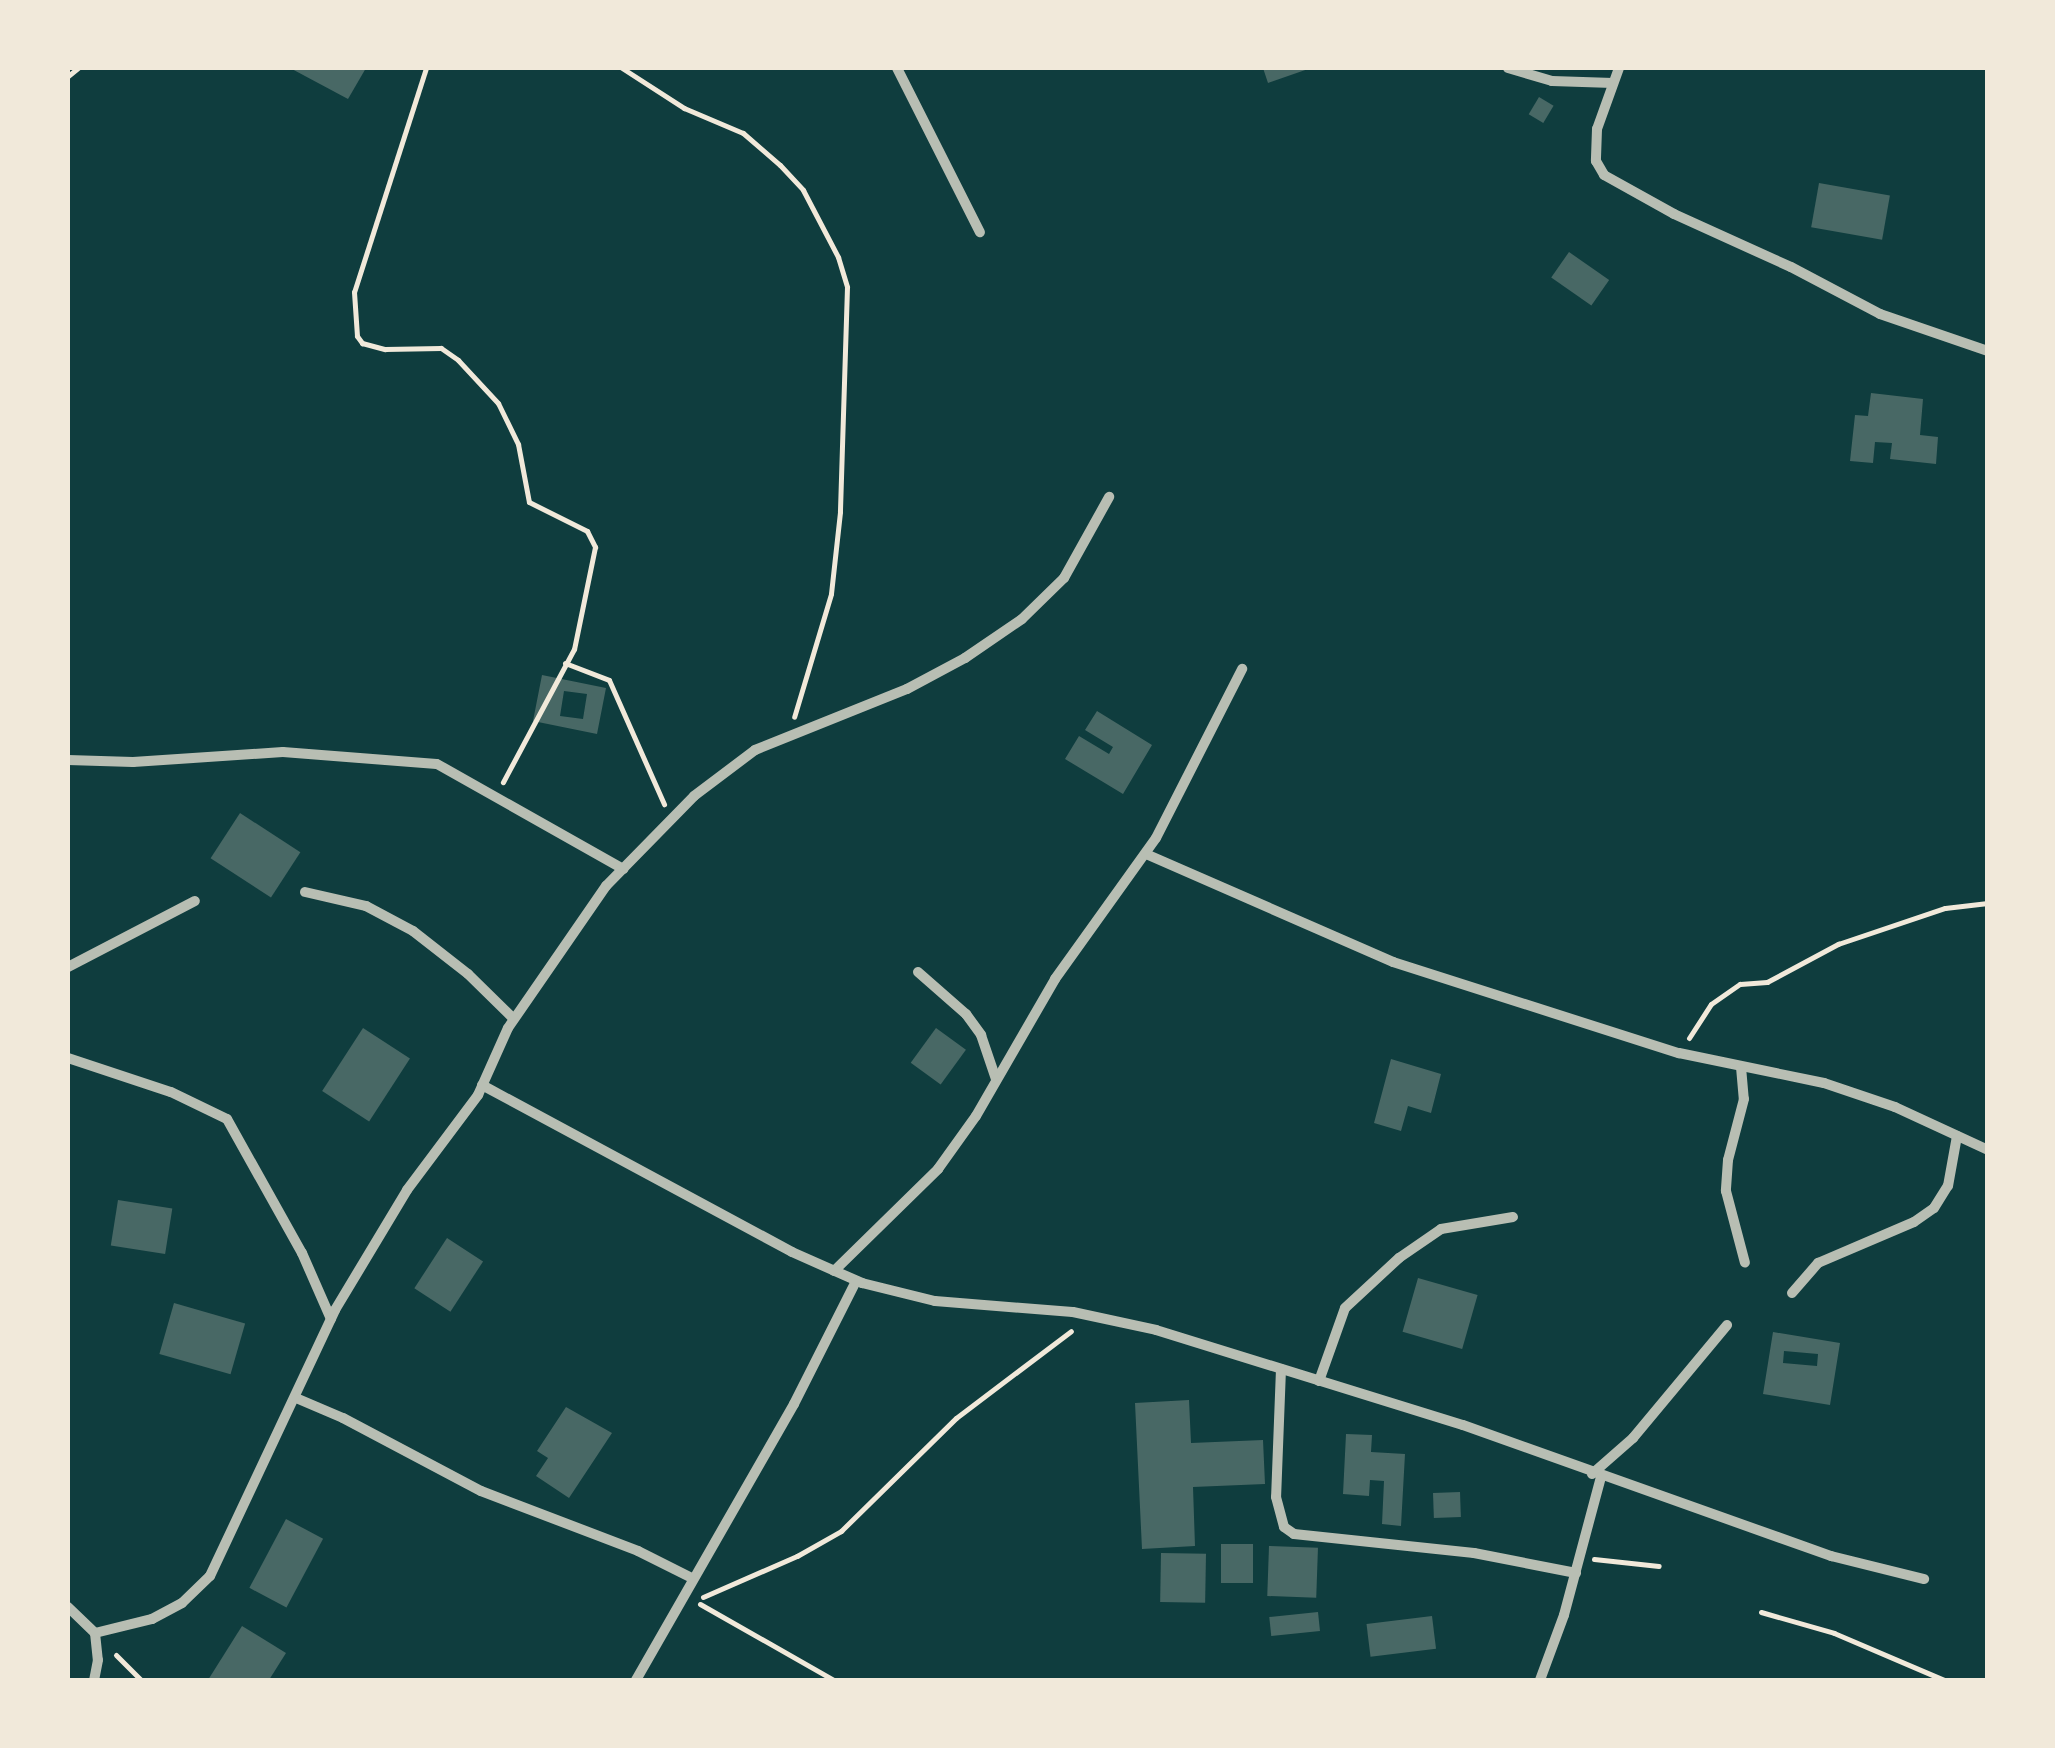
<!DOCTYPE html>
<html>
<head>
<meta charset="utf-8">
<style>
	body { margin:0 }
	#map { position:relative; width:2055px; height:1748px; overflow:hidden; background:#0f3d3e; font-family:Lora,serif }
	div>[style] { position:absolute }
	.building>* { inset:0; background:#486865; transform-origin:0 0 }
	.path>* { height:5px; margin:-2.5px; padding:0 2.5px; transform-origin:2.5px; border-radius:2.5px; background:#f1e9da }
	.minor>* { height:10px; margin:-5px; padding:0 5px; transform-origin:5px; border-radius:5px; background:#b8beb3 }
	span { translate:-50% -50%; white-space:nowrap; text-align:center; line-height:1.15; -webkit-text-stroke:10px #f1e9da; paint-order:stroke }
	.frame { position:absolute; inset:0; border:70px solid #f1e9da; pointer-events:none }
</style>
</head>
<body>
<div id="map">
	<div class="building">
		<div style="clip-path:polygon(290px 68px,366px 68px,348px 99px)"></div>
		<div style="clip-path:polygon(1263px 68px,1311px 68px,1268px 83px)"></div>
		<div style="left:1539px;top:97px;width:17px;height:20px;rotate:31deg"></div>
		<div style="left:1819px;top:183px;width:72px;height:45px;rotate:10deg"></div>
		<div style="left:1569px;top:252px;width:49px;height:31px;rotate:35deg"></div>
		<div style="clip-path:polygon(1871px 393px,1923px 399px,1920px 435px,1938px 437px,1936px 464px,1890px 459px,1892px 443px,1875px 442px,1873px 463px,1850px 461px,1855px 415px,1868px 416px)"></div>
		<div style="clip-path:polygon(evenodd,542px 675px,606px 688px,597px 734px,533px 721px,542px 675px,564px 691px,587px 694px,583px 719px,560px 716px,564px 691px)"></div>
		<div style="clip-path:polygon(1097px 711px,1152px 745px,1123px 794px,1065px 759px,1079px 736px,1109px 754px,1113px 747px,1085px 730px)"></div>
		<div style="left:240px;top:813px;width:72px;height:54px;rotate:33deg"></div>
		<div style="left:363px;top:1028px;width:56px;height:75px;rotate:33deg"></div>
		<div style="left:936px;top:1028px;width:37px;height:43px;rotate:36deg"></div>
		<div style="clip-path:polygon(1391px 1059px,1441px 1074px,1431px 1113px,1408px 1106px,1401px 1131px,1374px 1123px)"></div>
		<div style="left:118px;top:1200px;width:55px;height:46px;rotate:9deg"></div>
		<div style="left:447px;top:1238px;width:43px;height:60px;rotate:33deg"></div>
		<div style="left:1418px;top:1278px;width:62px;height:56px;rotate:16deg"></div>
		<div style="left:174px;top:1303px;width:74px;height:53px;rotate:16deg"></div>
		<div style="clip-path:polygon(evenodd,1773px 1332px,1840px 1343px,1830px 1405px,1763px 1394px,1773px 1332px,1784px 1351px,1818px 1354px,1817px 1366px,1783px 1363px,1784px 1351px)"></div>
		<div style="clip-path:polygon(1189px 1400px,1191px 1443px,1263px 1440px,1265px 1484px,1193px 1487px,1195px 1546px,1142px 1549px,1135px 1403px)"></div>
		<div style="clip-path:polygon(566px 1407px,612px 1433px,569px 1498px,536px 1476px,548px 1458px,537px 1451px)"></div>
		<div style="clip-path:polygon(1346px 1434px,1372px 1435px,1371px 1452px,1405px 1454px,1401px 1526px,1382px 1524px,1384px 1481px,1370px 1480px,1369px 1496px,1343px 1494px)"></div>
		<div style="left:1460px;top:1492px;width:25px;height:27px;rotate:88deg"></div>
		<div style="left:286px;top:1519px;width:42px;height:78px;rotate:28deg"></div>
		<div style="left:1221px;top:1544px;width:32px;height:39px"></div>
		<div style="left:1269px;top:1546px;width:49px;height:50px;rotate:2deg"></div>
		<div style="left:1161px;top:1553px;width:45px;height:49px;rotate:1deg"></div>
		<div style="left:1318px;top:1612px;width:19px;height:49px;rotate:84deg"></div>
		<div style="left:1432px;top:1616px;width:33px;height:66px;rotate:83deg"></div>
		<div style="clip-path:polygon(242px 1626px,286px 1653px,269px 1680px,208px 1680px)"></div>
	</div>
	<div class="path">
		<div style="left:426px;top:68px;width:235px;rotate:107.8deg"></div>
		<div style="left:354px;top:292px;width:44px;rotate:86.1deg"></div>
		<div style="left:357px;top:336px;width:9px;rotate:54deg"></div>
		<div style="left:362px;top:343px;width:24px;rotate:15deg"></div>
		<div style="left:385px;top:349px;width:56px;rotate:-1deg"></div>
		<div style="left:441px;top:348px;width:21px;rotate:35deg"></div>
		<div style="left:458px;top:360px;width:59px;rotate:47.1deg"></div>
		<div style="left:498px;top:403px;width:46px;rotate:64deg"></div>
		<div style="left:518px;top:444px;width:59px;rotate:79.3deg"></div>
		<div style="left:529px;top:502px;width:65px;rotate:26.6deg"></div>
		<div style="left:587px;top:531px;width:18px;rotate:63deg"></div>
		<div style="left:595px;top:547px;width:104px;rotate:101.6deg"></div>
		<div style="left:574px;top:649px;width:151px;rotate:118.1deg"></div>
		<div style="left:622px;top:68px;width:74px;rotate:32.8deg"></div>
		<div style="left:684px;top:108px;width:64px;rotate:23deg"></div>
		<div style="left:743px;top:133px;width:49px;rotate:40.9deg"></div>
		<div style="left:780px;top:165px;width:34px;rotate:47deg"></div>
		<div style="left:803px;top:190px;width:76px;rotate:62.4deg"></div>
		<div style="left:838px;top:257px;width:31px;rotate:73deg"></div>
		<div style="left:847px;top:287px;width:225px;rotate:91.8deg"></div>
		<div style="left:840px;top:512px;width:82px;rotate:96.3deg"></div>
		<div style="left:831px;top:594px;width:128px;rotate:106.7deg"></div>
		<div style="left:68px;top:76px;width:13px;rotate:-39deg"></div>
		<div style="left:565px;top:663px;width:47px;rotate:21.1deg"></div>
		<div style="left:609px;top:680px;width:136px;rotate:66.1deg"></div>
		<div style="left:1689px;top:1038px;width:40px;rotate:-57.1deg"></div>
		<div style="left:1711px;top:1004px;width:35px;rotate:-35deg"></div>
		<div style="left:1740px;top:984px;width:27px;rotate:-4deg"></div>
		<div style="left:1767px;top:982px;width:81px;rotate:-28.2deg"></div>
		<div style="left:1838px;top:944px;width:113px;rotate:-18.6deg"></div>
		<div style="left:1945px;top:908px;width:43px;rotate:-6.6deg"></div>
		<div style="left:1594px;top:1559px;width:65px;rotate:6.1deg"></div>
		<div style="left:703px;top:1597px;width:103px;rotate:-23.6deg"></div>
		<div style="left:797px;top:1556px;width:51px;rotate:-29.6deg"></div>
		<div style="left:841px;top:1531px;width:161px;rotate:-44.5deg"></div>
		<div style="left:956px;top:1418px;width:144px;rotate:-37.1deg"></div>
		<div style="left:700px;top:1604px;width:154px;rotate:29.6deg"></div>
		<div style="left:1761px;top:1612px;width:76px;rotate:16deg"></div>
		<div style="left:1834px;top:1633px;width:120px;rotate:23.1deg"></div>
		<div style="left:116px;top:1655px;width:35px;rotate:45deg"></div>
	</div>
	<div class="minor">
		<div style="left:897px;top:68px;width:184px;rotate:63.2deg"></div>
		<div style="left:1508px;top:68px;width:46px;rotate:16.5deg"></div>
		<div style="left:1552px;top:81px;width:61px;rotate:1.9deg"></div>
		<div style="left:1619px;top:68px;width:65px;rotate:109.8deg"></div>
		<div style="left:1597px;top:129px;width:32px;rotate:92deg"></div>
		<div style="left:1596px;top:161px;width:16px;rotate:60deg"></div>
		<div style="left:1604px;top:175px;width:80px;rotate:29.1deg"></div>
		<div style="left:1674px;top:214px;width:128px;rotate:24.4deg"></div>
		<div style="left:1791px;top:267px;width:101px;rotate:27.8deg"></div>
		<div style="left:1880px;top:314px;width:114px;rotate:18.9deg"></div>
		<div style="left:68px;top:760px;width:65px;rotate:1.8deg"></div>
		<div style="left:133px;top:762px;width:150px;rotate:-3.8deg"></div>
		<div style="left:283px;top:752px;width:154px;rotate:4.5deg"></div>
		<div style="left:437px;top:764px;width:214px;rotate:29.4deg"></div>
		<div style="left:1146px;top:854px;width:270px;rotate:23.6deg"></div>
		<div style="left:1393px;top:962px;width:300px;rotate:17.7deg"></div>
		<div style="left:1679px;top:1053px;width:148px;rotate:11.7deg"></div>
		<div style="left:1824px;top:1083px;width:75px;rotate:18.7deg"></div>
		<div style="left:1895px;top:1107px;width:102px;rotate:24.8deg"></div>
		<div style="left:305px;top:892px;width:63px;rotate:12.9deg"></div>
		<div style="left:366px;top:906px;width:53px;rotate:28deg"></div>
		<div style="left:413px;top:931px;width:70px;rotate:38deg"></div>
		<div style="left:468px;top:974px;width:64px;rotate:44.4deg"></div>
		<div style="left:68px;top:967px;width:143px;rotate:-27.5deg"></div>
		<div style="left:918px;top:972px;width:64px;rotate:41.2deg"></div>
		<div style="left:966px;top:1014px;width:26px;rotate:54deg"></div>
		<div style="left:981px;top:1035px;width:46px;rotate:71.2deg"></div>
		<div style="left:68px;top:1058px;width:108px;rotate:18.3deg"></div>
		<div style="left:171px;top:1092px;width:62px;rotate:25.7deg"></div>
		<div style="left:227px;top:1119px;width:154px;rotate:60.8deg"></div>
		<div style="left:302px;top:1253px;width:72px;rotate:66.3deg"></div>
		<div style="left:1741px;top:1067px;width:32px;rotate:85deg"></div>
		<div style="left:1744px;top:1099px;width:63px;rotate:104.7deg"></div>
		<div style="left:1728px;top:1160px;width:31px;rotate:94deg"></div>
		<div style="left:1726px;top:1191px;width:74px;rotate:75.2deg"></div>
		<div style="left:482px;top:1085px;width:352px;rotate:28.3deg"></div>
		<div style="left:792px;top:1252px;width:77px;rotate:23.9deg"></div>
		<div style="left:862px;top:1283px;width:75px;rotate:13.9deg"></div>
		<div style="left:935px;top:1301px;width:138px;rotate:4.6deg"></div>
		<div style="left:1073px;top:1312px;width:85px;rotate:12.2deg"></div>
		<div style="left:1156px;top:1330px;width:321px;rotate:17.2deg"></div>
		<div style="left:1463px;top:1425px;width:391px;rotate:19.6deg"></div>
		<div style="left:1831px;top:1556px;width:96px;rotate:13.9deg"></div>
		<div style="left:834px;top:1271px;width:146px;rotate:-44.4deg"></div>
		<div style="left:938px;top:1169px;width:65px;rotate:-54.4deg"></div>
		<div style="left:976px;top:1116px;width:158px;rotate:-60deg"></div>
		<div style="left:1055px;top:979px;width:173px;rotate:-54.4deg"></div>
		<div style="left:1156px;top:838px;width:190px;rotate:-63deg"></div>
		<div style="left:1792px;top:1293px;width:40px;rotate:-49deg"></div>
		<div style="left:1818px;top:1263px;width:104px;rotate:-23.1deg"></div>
		<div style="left:1914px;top:1222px;width:24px;rotate:-35deg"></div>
		<div style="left:1934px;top:1208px;width:26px;rotate:-58deg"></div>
		<div style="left:1948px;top:1186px;width:51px;rotate:-79.8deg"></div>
		<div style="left:1281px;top:1369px;width:128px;rotate:92.2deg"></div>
		<div style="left:1276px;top:1497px;width:31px;rotate:75deg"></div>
		<div style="left:1284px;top:1527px;width:12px;rotate:35deg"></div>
		<div style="left:1294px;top:1534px;width:181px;rotate:6deg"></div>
		<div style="left:1474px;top:1553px;width:104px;rotate:11.1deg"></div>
		<div style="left:1319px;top:1381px;width:77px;rotate:-70.4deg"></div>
		<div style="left:1345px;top:1308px;width:74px;rotate:-42.8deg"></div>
		<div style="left:1399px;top:1258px;width:51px;rotate:-34.6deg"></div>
		<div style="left:1441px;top:1229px;width:73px;rotate:-9.5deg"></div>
		<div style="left:296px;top:1398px;width:51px;rotate:23.1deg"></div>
		<div style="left:343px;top:1418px;width:156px;rotate:27.9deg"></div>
		<div style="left:481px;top:1491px;width:168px;rotate:20.9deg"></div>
		<div style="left:638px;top:1551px;width:60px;rotate:26.6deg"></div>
		<div style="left:1592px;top:1474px;width:55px;rotate:-41.3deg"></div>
		<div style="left:1633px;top:1438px;width:147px;rotate:-50.2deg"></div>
		<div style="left:68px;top:1607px;width:37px;rotate:44deg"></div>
		<div style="left:95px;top:1633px;width:27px;rotate:84deg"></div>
		<div style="left:98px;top:1660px;width:20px;rotate:101deg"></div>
		<div style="left:95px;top:1633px;width:59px;rotate:-13.8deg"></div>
		<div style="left:152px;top:1619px;width:34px;rotate:-28deg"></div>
		<div style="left:182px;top:1603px;width:39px;rotate:-44deg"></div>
		<div style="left:210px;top:1576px;width:294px;rotate:-64.8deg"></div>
		<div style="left:335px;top:1310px;width:140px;rotate:-59deg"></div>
		<div style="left:407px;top:1190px;width:119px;rotate:-53.2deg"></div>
		<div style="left:478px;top:1095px;width:73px;rotate:-65.9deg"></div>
		<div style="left:508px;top:1028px;width:173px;rotate:-55.4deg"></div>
		<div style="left:606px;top:886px;width:126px;rotate:-45.6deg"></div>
		<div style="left:694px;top:796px;width:76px;rotate:-37deg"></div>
		<div style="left:755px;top:750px;width:164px;rotate:-21.9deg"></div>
		<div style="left:907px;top:689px;width:66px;rotate:-28.1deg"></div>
		<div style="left:965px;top:658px;width:69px;rotate:-34.4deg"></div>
		<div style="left:1022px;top:619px;width:59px;rotate:-44.3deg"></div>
		<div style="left:1064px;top:578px;width:93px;rotate:-60.9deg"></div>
		<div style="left:636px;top:1680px;width:318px;rotate:-60.2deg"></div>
		<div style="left:794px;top:1404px;width:138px;rotate:-63.2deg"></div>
		<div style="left:1540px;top:1680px;width:69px;rotate:-69.7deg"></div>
		<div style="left:1564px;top:1615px;width:143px;rotate:-75deg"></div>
	</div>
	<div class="frame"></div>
</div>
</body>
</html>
